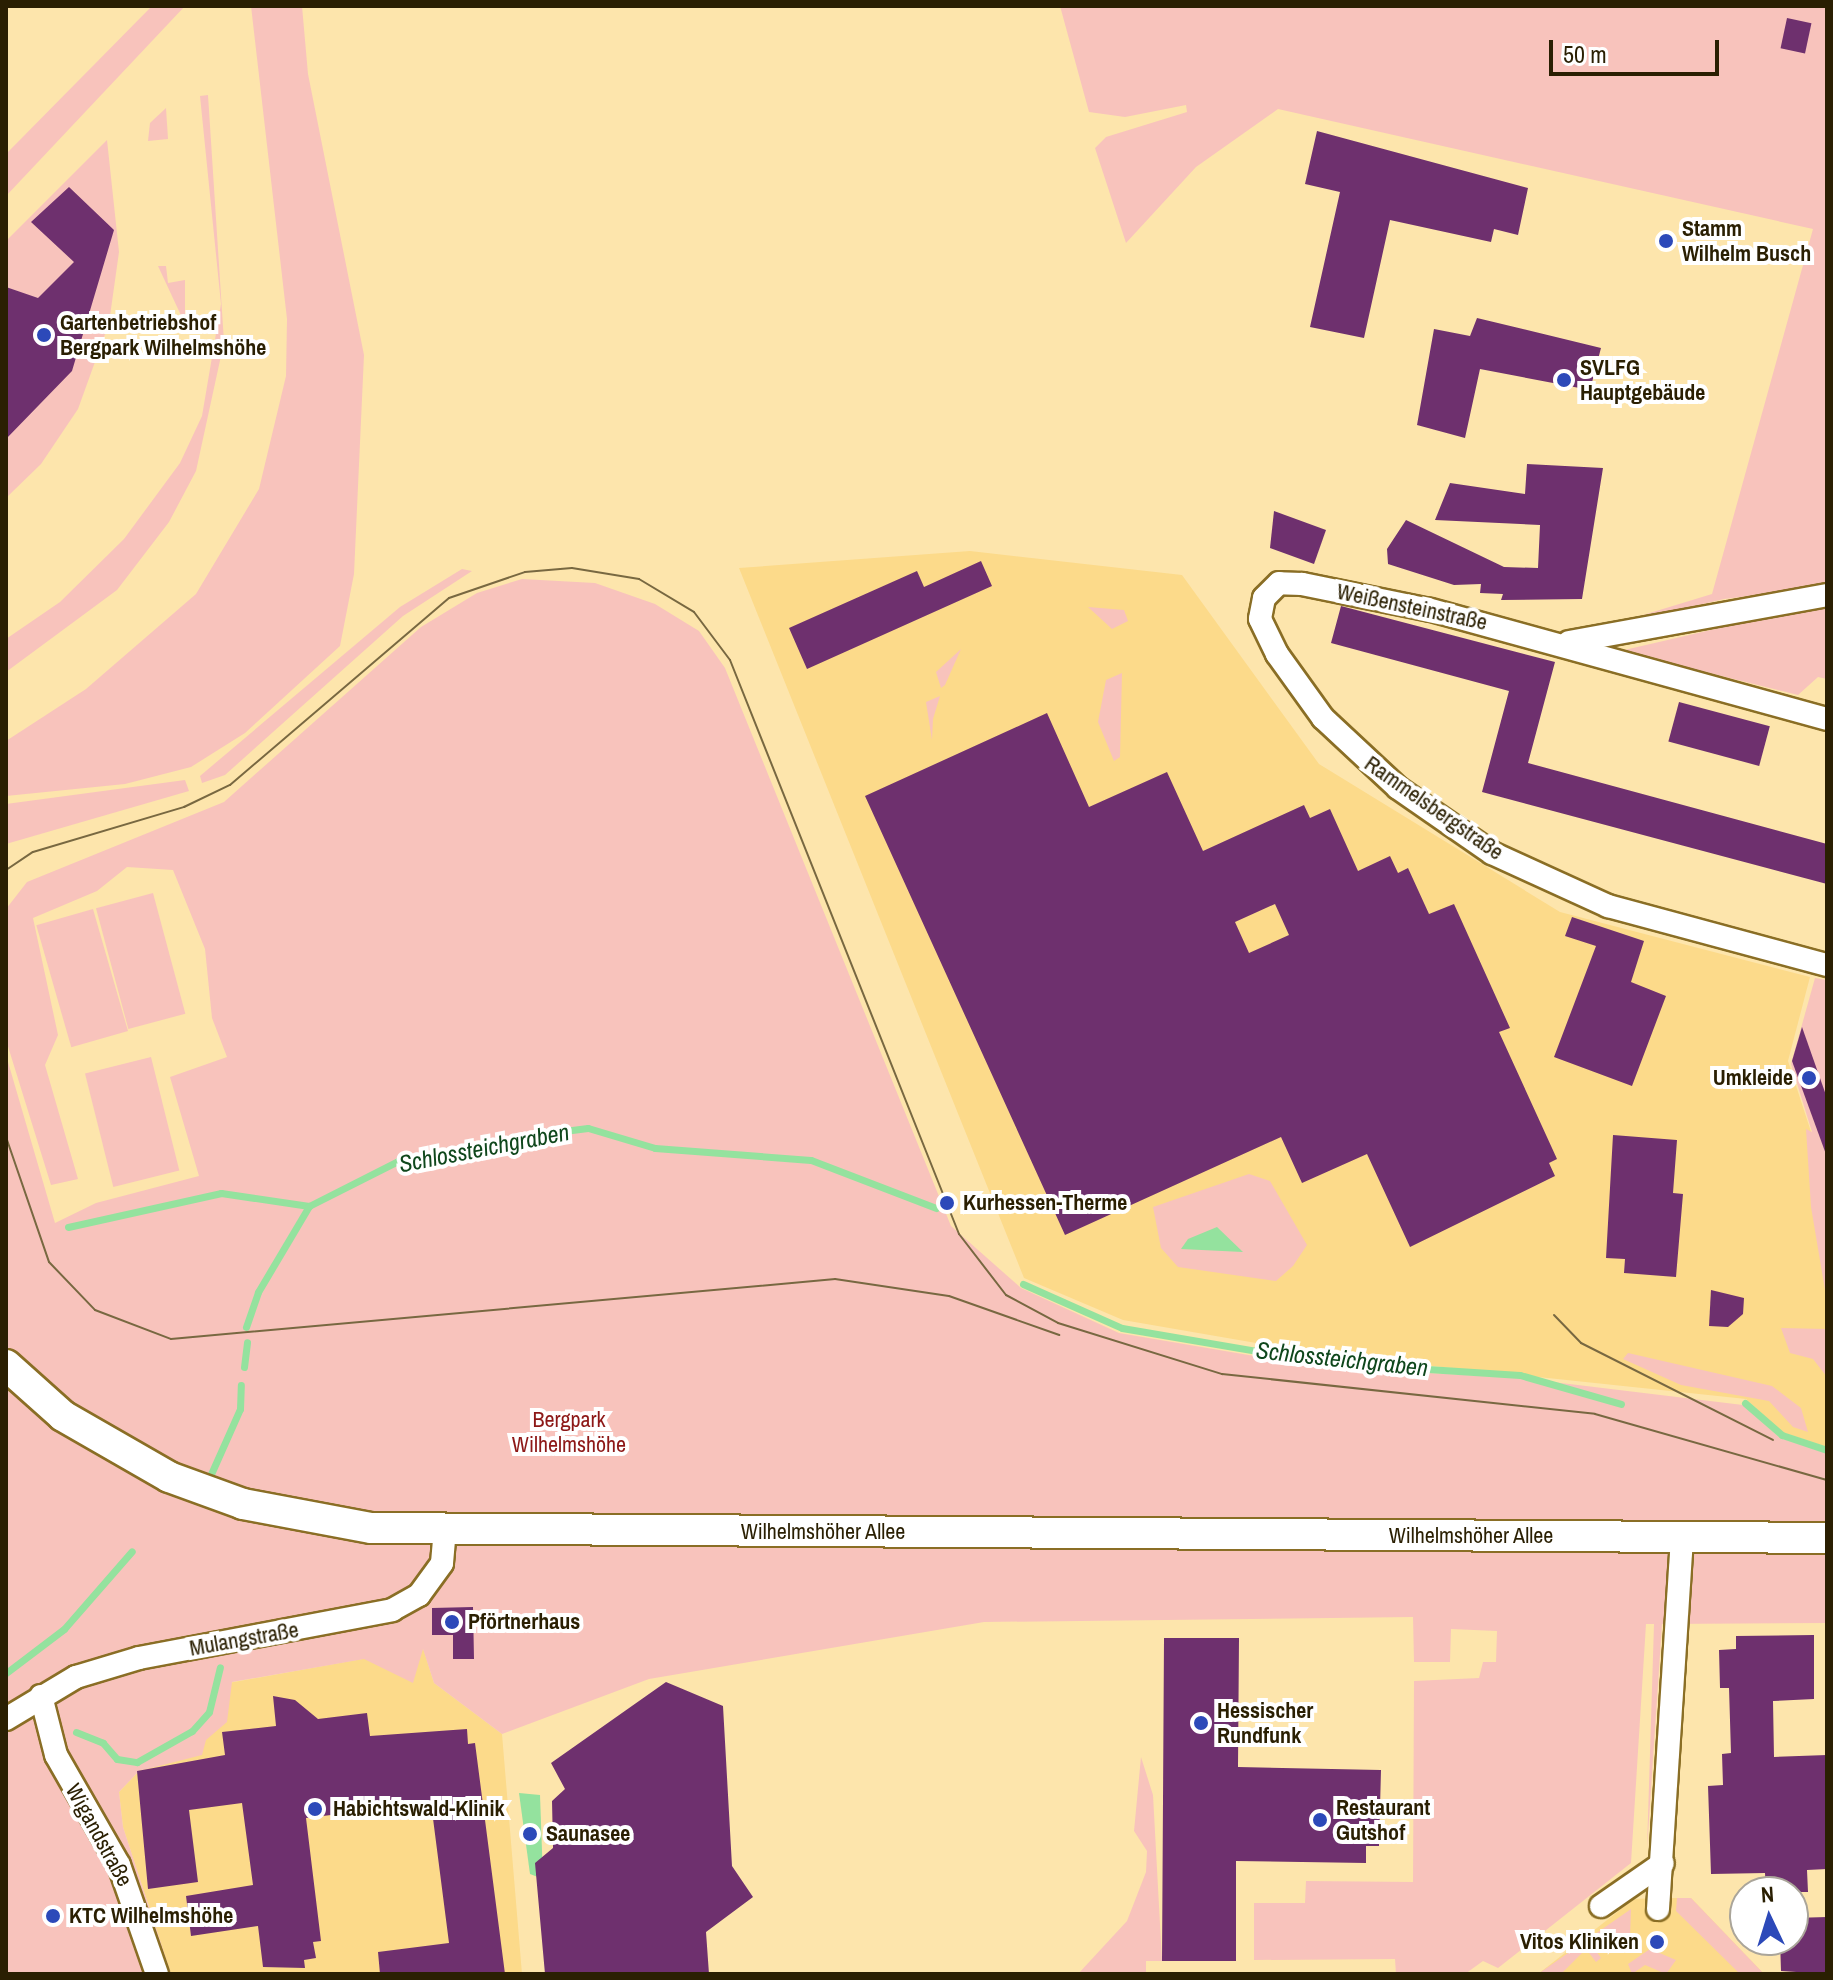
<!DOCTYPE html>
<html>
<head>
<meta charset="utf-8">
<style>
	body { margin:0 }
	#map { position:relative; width:1833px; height:1980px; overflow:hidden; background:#fde5ac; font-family:"Archivo Narrow",sans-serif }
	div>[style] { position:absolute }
	.built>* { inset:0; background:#fcda8a }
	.green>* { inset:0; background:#f8c3bc; transform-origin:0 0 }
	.water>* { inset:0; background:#94e29e }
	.stream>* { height:7px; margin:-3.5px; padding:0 3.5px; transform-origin:3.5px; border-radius:3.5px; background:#94e29e }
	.building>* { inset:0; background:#6e306e; transform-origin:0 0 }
	.roads { filter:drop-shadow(2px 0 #8a6e25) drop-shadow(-2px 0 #8a6e25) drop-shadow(0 2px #8a6e25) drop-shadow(0 -2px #8a6e25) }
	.street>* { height:22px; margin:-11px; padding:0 11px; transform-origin:11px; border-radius:11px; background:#fff }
	.secondary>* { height:30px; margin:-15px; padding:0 15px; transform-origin:15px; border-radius:15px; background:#fff }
	.tram>* { height:2px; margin:-1px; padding:0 1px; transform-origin:1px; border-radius:1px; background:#786841 }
	.dots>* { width:22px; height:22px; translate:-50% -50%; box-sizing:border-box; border:4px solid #fff; border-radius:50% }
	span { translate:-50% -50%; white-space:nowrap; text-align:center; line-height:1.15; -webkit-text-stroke:8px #fff; paint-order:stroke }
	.poi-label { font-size:22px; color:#2a1f02; font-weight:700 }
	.left { translate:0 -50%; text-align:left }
	.right { translate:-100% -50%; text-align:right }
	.street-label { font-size:22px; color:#2a1f02 }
	.park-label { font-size:22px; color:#8d1817 }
	.water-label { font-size:24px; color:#0f471c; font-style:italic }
	.frame { position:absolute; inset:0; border:8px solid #2a1f02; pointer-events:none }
	.north { position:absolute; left:1729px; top:1876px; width:80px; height:80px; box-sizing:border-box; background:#fff; border:2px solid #aaa59a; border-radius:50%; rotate:356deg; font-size:22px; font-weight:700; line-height:32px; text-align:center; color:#2a1f02 }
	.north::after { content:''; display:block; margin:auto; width:28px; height:36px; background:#2c49b9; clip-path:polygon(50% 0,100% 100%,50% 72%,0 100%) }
	.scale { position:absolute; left:1549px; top:40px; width:170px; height:36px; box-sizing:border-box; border:4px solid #2a1f02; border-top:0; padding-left:10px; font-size:24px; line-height:28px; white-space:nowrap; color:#2a1f02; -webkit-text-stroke:6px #fff; paint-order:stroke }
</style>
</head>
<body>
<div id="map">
	<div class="built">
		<div style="clip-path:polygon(970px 551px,1182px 575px,1319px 764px,1560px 912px,1810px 977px,1788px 1061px,1813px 1138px,1827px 1282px,1827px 1447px,1782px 1432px,1746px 1399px,1319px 1354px,1123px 1320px,1024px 1278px,739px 568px)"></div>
		<div style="clip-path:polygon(423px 1648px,434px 1683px,502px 1734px,522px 1974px,171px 1974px,123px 1827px,119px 1792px,223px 1684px)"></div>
		<div style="clip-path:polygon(1657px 1898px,1691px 1898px,1764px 1974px,1538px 1974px,1634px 1899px)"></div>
	</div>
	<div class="green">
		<div style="clip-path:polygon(152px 6px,185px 6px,6px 196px,6px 154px)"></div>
		<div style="clip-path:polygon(251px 6px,302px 6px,308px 74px,364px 355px,354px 574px,340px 646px,245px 733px,191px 767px,125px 784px,6px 796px,6px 741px,86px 689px,196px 594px,259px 489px,286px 376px,287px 319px)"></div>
		<div style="clip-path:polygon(1060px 6px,1827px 6px,1827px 587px,1724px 599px,1594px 630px,1712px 594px,1813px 229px,1278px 109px,1196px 167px,1126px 243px,1095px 148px,1106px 137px,1187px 112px,1186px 105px,1125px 117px,1089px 112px)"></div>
		<div style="clip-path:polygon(208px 95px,224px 342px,196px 471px,169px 522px,117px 590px,6px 672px,6px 639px,60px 602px,124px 539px,180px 463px,202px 416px,221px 304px,200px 96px)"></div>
		<div style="clip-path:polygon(166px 108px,168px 139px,148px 141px,150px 123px)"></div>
		<div style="clip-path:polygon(107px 140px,119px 252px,109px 323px,78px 409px,41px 464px,6px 498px,6px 241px)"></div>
		<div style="clip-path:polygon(158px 266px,166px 266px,168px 283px,185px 280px,185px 324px)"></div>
		<div style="clip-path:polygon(462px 569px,472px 571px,403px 616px,225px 775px,202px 783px,200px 776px,400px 607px)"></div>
		<div style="clip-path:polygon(522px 579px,595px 583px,655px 604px,699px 631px,725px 668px,951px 1226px,1021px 1288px,1119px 1333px,1319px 1367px,1520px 1378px,1743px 1405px,1780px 1438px,1827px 1453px,1827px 1623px,1662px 1624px,1647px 1849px,1654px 1624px,1646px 1624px,1631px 1863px,1498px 1968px,1483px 1961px,1465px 1974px,1396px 1974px,1395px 1959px,1254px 1960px,1254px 1903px,1305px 1903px,1306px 1881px,1413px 1882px,1414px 1681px,1479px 1678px,1483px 1662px,1496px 1662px,1497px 1631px,1451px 1629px,1450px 1662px,1414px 1662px,1413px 1617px,984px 1622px,649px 1679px,502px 1734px,434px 1683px,423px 1649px,413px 1683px,364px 1659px,232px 1682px,227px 1722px,206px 1740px,202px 1755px,139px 1771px,119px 1792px,123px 1827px,171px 1974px,6px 1974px,6px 1055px,55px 1223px,96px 1203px,199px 1176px,170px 1077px,227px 1057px,212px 1018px,205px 949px,173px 870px,127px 867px,97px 891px,33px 918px,58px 1035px,45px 1065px,78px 1179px,51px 1185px,6px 1040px,6px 909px,27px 882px,224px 802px,421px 627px,477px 593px)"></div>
		<div style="clip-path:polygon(1827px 603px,1827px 679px,1818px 677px,1798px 695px,1620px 651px)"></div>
		<div style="clip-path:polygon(1088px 607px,1124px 610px,1128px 621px,1112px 629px)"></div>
		<div style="clip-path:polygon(961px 649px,945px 685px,941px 688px,936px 672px)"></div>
		<div style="clip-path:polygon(1122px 673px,1120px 757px,1114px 761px,1098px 722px,1106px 680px)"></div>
		<div style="clip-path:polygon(940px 696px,933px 719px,932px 740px,926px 702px)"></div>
		<div style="clip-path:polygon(185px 780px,189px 791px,6px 844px,6px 804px)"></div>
		<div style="left:153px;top:893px;width:125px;height:59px;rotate:75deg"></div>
		<div style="left:93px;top:909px;width:127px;height:59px;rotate:74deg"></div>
		<div style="clip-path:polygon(1815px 978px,1827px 980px,1827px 1302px,1811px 1207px,1806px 1129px,1812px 1132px,1791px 1064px)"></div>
		<div style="left:151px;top:1057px;width:117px;height:68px;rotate:76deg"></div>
		<div style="clip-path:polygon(1249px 1174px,1270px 1181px,1307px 1245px,1293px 1266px,1276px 1281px,1178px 1267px,1161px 1248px,1153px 1207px)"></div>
		<div style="clip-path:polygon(1781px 1328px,1827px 1329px,1827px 1377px,1813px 1359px,1790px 1353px)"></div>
		<div style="clip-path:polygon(1628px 1353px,1772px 1386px,1801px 1408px,1808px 1432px,1793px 1427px,1769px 1401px,1681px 1385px,1623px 1359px)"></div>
		<div style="clip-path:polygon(1141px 1757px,1153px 1795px,1162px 1961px,1146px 1961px,1146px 1974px,1078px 1974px,1127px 1921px,1146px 1872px,1147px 1851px,1134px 1831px)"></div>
		<div style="clip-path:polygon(1677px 1898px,1691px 1898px,1764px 1974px,1740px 1974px,1676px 1911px)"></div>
		<div style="clip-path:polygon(1631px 1909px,1630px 1937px,1623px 1941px,1613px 1930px,1592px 1945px,1601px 1958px,1596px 1962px,1586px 1949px,1561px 1974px,1538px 1974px)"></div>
		<div style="clip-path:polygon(1650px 1949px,1676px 1960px,1666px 1974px,1645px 1965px,1632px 1974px,1628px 1964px)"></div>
	</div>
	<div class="water">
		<div style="clip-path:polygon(1217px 1227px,1243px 1252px,1181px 1249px,1188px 1239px)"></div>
		<div style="clip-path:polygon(519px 1793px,540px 1795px,543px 1879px,530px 1874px)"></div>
	</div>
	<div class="stream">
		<div style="left:68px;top:1227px;width:157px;rotate:-12.5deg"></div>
		<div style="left:221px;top:1193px;width:89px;rotate:8.4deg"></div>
		<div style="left:1023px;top:1284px;width:108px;rotate:24deg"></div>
		<div style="left:1122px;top:1328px;width:201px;rotate:9.7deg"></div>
		<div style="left:1320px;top:1362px;width:200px;rotate:3.7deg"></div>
		<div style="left:1520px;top:1375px;width:105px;rotate:16deg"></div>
		<div style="left:246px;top:1327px;width:37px;rotate:-71deg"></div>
		<div style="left:258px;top:1292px;width:100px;rotate:-59.3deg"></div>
		<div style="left:309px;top:1206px;width:100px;rotate:-26.8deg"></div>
		<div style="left:398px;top:1161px;width:137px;rotate:-10.9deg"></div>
		<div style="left:533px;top:1135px;width:55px;rotate:-7.3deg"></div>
		<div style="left:588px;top:1128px;width:70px;rotate:16.6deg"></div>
		<div style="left:655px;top:1148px;width:156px;rotate:4.4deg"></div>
		<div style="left:811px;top:1160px;width:134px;rotate:21deg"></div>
		<div style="left:244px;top:1367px;width:25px;rotate:-83deg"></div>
		<div style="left:1745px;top:1403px;width:49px;rotate:40.9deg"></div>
		<div style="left:1782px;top:1435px;width:47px;rotate:18.4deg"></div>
		<div style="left:211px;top:1474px;width:71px;rotate:-66deg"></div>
		<div style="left:240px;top:1409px;width:24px;rotate:-88deg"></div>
		<div style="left:6px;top:1673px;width:73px;rotate:-37.2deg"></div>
		<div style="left:64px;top:1629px;width:103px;rotate:-48.9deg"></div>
		<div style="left:76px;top:1732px;width:29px;rotate:22deg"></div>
		<div style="left:103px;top:1743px;width:21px;rotate:49deg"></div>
		<div style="left:117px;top:1759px;width:20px;rotate:9deg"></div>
		<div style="left:137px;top:1762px;width:63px;rotate:-29.4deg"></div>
		<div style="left:192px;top:1731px;width:25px;rotate:-48deg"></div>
		<div style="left:209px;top:1712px;width:46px;rotate:-76.3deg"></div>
	</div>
	<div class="building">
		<div style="left:1787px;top:18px;width:25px;height:31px;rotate:12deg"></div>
		<div style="clip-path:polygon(1317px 131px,1528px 188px,1518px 235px,1494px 229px,1491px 242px,1390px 220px,1364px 338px,1310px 327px,1340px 192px,1305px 184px)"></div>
		<div style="clip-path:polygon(69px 187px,114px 230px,72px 371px,6px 439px,6px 287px,38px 298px,74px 262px,31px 222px)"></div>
		<div style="clip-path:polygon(1477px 318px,1601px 348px,1590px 390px,1480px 369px,1465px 438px,1417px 425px,1434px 329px,1470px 336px)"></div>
		<div style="clip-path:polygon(1527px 464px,1603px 468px,1582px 599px,1501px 600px,1503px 594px,1480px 593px,1481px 584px,1454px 585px,1388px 564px,1387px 549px,1406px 520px,1504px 567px,1538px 568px,1540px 525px,1435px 520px,1450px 483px,1525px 494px)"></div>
		<div style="clip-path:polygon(1274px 511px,1326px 530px,1314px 564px,1270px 548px)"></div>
		<div style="clip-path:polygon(981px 561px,992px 586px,807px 669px,789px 628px,917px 571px,924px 587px)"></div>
		<div style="clip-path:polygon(1341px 606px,1555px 662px,1528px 763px,1827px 844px,1827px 884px,1482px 792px,1509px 691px,1331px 643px)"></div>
		<div style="left:1679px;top:702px;width:94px;height:41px;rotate:15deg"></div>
		<div style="clip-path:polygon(evenodd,1047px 713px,1089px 807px,1167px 772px,1203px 851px,1304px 805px,1310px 818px,1330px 809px,1358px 871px,1390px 856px,1398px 873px,1408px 868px,1429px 914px,1454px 904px,1510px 1028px,1499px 1032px,1557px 1159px,1549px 1163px,1555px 1176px,1410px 1247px,1367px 1154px,1302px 1183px,1281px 1137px,1065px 1235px,865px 796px,1047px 713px,1275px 904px,1289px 935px,1249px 953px,1235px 922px,1275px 904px)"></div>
		<div style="clip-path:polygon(1572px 917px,1644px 941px,1631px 982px,1666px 996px,1632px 1086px,1554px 1057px,1596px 946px,1565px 936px)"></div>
		<div style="clip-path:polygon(1802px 1027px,1827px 1098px,1827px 1157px,1792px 1061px)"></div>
		<div style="clip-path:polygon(1613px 1135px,1677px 1140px,1673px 1193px,1683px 1194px,1676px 1277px,1624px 1273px,1625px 1259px,1606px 1258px)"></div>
		<div style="clip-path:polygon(1711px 1290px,1744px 1298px,1743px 1314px,1728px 1327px,1709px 1326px)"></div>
		<div style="clip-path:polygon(473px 1607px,474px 1659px,453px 1659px,453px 1635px,432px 1635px,432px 1608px)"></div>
		<div style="clip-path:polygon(1814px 1635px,1814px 1699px,1773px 1701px,1774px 1757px,1827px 1755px,1827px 1869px,1807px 1870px,1808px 1892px,1766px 1892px,1765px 1873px,1711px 1874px,1708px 1786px,1723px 1785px,1722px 1754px,1731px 1753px,1729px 1688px,1720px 1688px,1719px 1650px,1736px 1649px,1736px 1636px)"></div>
		<div style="clip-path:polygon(1164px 1638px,1239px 1638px,1238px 1767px,1381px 1770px,1379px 1846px,1366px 1846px,1366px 1863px,1236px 1861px,1236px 1961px,1162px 1961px)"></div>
		<div style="clip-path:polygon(666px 1682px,723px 1706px,732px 1866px,753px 1897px,706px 1932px,709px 1974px,545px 1974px,535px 1863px,553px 1848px,552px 1801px,565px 1789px,551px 1763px)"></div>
		<div style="clip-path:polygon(273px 1696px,295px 1700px,318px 1719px,367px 1713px,370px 1736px,467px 1729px,468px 1744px,475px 1743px,505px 1974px,380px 1974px,378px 1952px,449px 1943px,431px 1803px,306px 1818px,321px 1941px,313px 1942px,316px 1958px,304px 1960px,305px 1968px,263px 1967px,258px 1926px,191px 1936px,186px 1896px,253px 1885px,242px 1803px,189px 1810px,198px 1882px,148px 1889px,137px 1771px,225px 1755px,222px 1732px,276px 1726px)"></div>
		<div style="clip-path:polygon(1827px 1917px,1827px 1974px,1781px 1971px,1780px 1940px,1793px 1940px,1793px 1918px)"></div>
	</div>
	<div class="roads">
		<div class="street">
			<div style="left:1569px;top:642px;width:262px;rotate:-10.3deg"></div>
			<div style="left:1827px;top:719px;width:412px;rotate:-164.6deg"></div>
			<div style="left:1430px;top:610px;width:131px;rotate:-168.5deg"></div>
			<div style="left:1302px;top:584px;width:23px;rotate:-178deg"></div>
			<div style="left:1279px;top:583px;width:21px;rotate:135deg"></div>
			<div style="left:1264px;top:598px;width:21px;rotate:101deg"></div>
			<div style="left:1260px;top:619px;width:39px;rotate:64deg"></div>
			<div style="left:1277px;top:654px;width:79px;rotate:54.3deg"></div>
			<div style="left:1323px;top:718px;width:103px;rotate:43deg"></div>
			<div style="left:1398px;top:788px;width:114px;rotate:34.7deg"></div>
			<div style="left:1492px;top:853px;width:128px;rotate:24.6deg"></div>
			<div style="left:1608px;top:906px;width:227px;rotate:15.1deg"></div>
			<div style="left:41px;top:1696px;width:61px;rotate:75.7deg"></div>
			<div style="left:56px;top:1755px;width:127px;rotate:60.2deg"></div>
			<div style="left:119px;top:1865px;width:115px;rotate:70.8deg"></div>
			<div style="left:6px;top:1719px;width:82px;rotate:-31deg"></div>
			<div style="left:76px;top:1677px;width:66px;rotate:-16.8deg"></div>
			<div style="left:139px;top:1658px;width:258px;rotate:-10.7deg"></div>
			<div style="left:392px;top:1610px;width:31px;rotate:-29deg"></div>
			<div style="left:419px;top:1595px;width:39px;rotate:-54deg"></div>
			<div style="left:442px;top:1563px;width:32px;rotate:-85deg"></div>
			<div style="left:1601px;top:1906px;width:75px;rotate:-34.7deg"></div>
			<div style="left:1658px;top:1909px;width:372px;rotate:-86.3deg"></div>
		</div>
		<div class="secondary">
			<div style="left:6px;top:1365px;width:76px;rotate:41.8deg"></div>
			<div style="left:63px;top:1416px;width:122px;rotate:29.9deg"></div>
			<div style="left:169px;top:1477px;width:79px;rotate:20deg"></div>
			<div style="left:243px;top:1504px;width:130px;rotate:10.6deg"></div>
			<div style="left:371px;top:1528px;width:1456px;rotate:0.39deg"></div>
		</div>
	</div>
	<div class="tram">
		<div style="left:6px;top:870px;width:32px;rotate:-34deg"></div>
		<div style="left:33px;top:852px;width:158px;rotate:-16.6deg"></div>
		<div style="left:184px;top:807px;width:51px;rotate:-25.6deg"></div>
		<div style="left:230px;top:785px;width:288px;rotate:-40.5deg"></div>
		<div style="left:449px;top:598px;width:80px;rotate:-18.9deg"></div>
		<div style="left:525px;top:572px;width:47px;rotate:-4.9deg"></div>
		<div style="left:572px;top:568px;width:68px;rotate:9.3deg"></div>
		<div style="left:639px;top:579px;width:64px;rotate:31deg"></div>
		<div style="left:694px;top:612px;width:60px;rotate:53.1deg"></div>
		<div style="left:730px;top:660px;width:618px;rotate:68.25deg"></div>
		<div style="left:959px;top:1234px;width:77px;rotate:52.4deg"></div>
		<div style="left:1006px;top:1295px;width:59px;rotate:28.3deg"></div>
		<div style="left:1058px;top:1323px;width:172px;rotate:17.3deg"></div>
		<div style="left:1222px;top:1374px;width:375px;rotate:6.1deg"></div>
		<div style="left:1595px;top:1414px;width:241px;rotate:15.9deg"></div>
		<div style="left:6px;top:1137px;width:132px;rotate:71deg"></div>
		<div style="left:49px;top:1262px;width:66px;rotate:46.2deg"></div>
		<div style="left:95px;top:1310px;width:81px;rotate:20.9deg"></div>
		<div style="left:171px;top:1339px;width:667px;rotate:-5.16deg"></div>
		<div style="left:835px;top:1279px;width:115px;rotate:8.5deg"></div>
		<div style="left:949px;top:1296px;width:117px;rotate:19.5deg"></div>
		<div style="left:1554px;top:1315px;width:39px;rotate:46deg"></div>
		<div style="left:1581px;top:1343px;width:215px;rotate:26.8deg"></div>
	</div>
	<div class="dots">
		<div style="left:1666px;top:241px;background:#2c49b9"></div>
		<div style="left:44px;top:335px;background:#2c49b9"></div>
		<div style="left:1564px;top:380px;background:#2c49b9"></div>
		<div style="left:1809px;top:1078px;background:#2c49b9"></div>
		<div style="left:947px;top:1203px;background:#2c49b9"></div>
		<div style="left:452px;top:1622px;background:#2c49b9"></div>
		<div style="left:1201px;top:1723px;background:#2c49b9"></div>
		<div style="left:315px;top:1809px;background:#2c49b9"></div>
		<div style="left:1320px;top:1820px;background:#2c49b9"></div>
		<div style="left:530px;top:1834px;background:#2c49b9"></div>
		<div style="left:53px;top:1916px;background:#2c49b9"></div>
		<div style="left:1657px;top:1942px;background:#2c49b9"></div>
	</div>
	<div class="poi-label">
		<span class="left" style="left:1682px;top:241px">Stamm<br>Wilhelm Busch</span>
		<span class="left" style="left:60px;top:335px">Gartenbetriebshof<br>Bergpark Wilhelmshöhe</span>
		<span class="left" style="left:1580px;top:380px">SVLFG<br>Hauptgebäude</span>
		<span class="right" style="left:1793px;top:1078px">Umkleide</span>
		<span class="left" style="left:963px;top:1203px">Kurhessen-Therme</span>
		<span class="left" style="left:468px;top:1622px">Pförtnerhaus</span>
		<span class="left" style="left:1217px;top:1723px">Hessischer<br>Rundfunk</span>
		<span class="left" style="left:1336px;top:1820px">Restaurant<br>Gutshof</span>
		<span class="left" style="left:333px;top:1809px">Habichtswald-Klinik</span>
		<span class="left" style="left:546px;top:1834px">Saunasee</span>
		<span class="left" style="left:69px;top:1916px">KTC Wilhelmshöhe</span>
		<span class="right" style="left:1639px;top:1942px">Vitos Kliniken</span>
	</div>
	<div class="street-label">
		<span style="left:1412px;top:607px;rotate:12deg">Weißensteinstraße</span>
		<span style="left:1434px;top:808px;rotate:35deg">Rammelsbergstraße</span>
		<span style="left:823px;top:1532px">Wilhelmshöher Allee</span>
		<span style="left:1471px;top:1536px">Wilhelmshöher Allee</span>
		<span style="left:244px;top:1639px;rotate:-10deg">Mulangstraße</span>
		<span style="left:99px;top:1835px;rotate:61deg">Wigandstraße</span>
	</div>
	<div class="park-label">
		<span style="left:569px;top:1432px">Bergpark<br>Wilhelmshöhe</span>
	</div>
	<div class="water-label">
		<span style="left:484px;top:1148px;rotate:-11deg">Schlossteichgraben</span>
		<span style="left:1342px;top:1359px;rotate:6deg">Schlossteichgraben</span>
	</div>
	<div class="frame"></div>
	<div class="north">N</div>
	<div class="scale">50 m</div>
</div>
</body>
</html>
